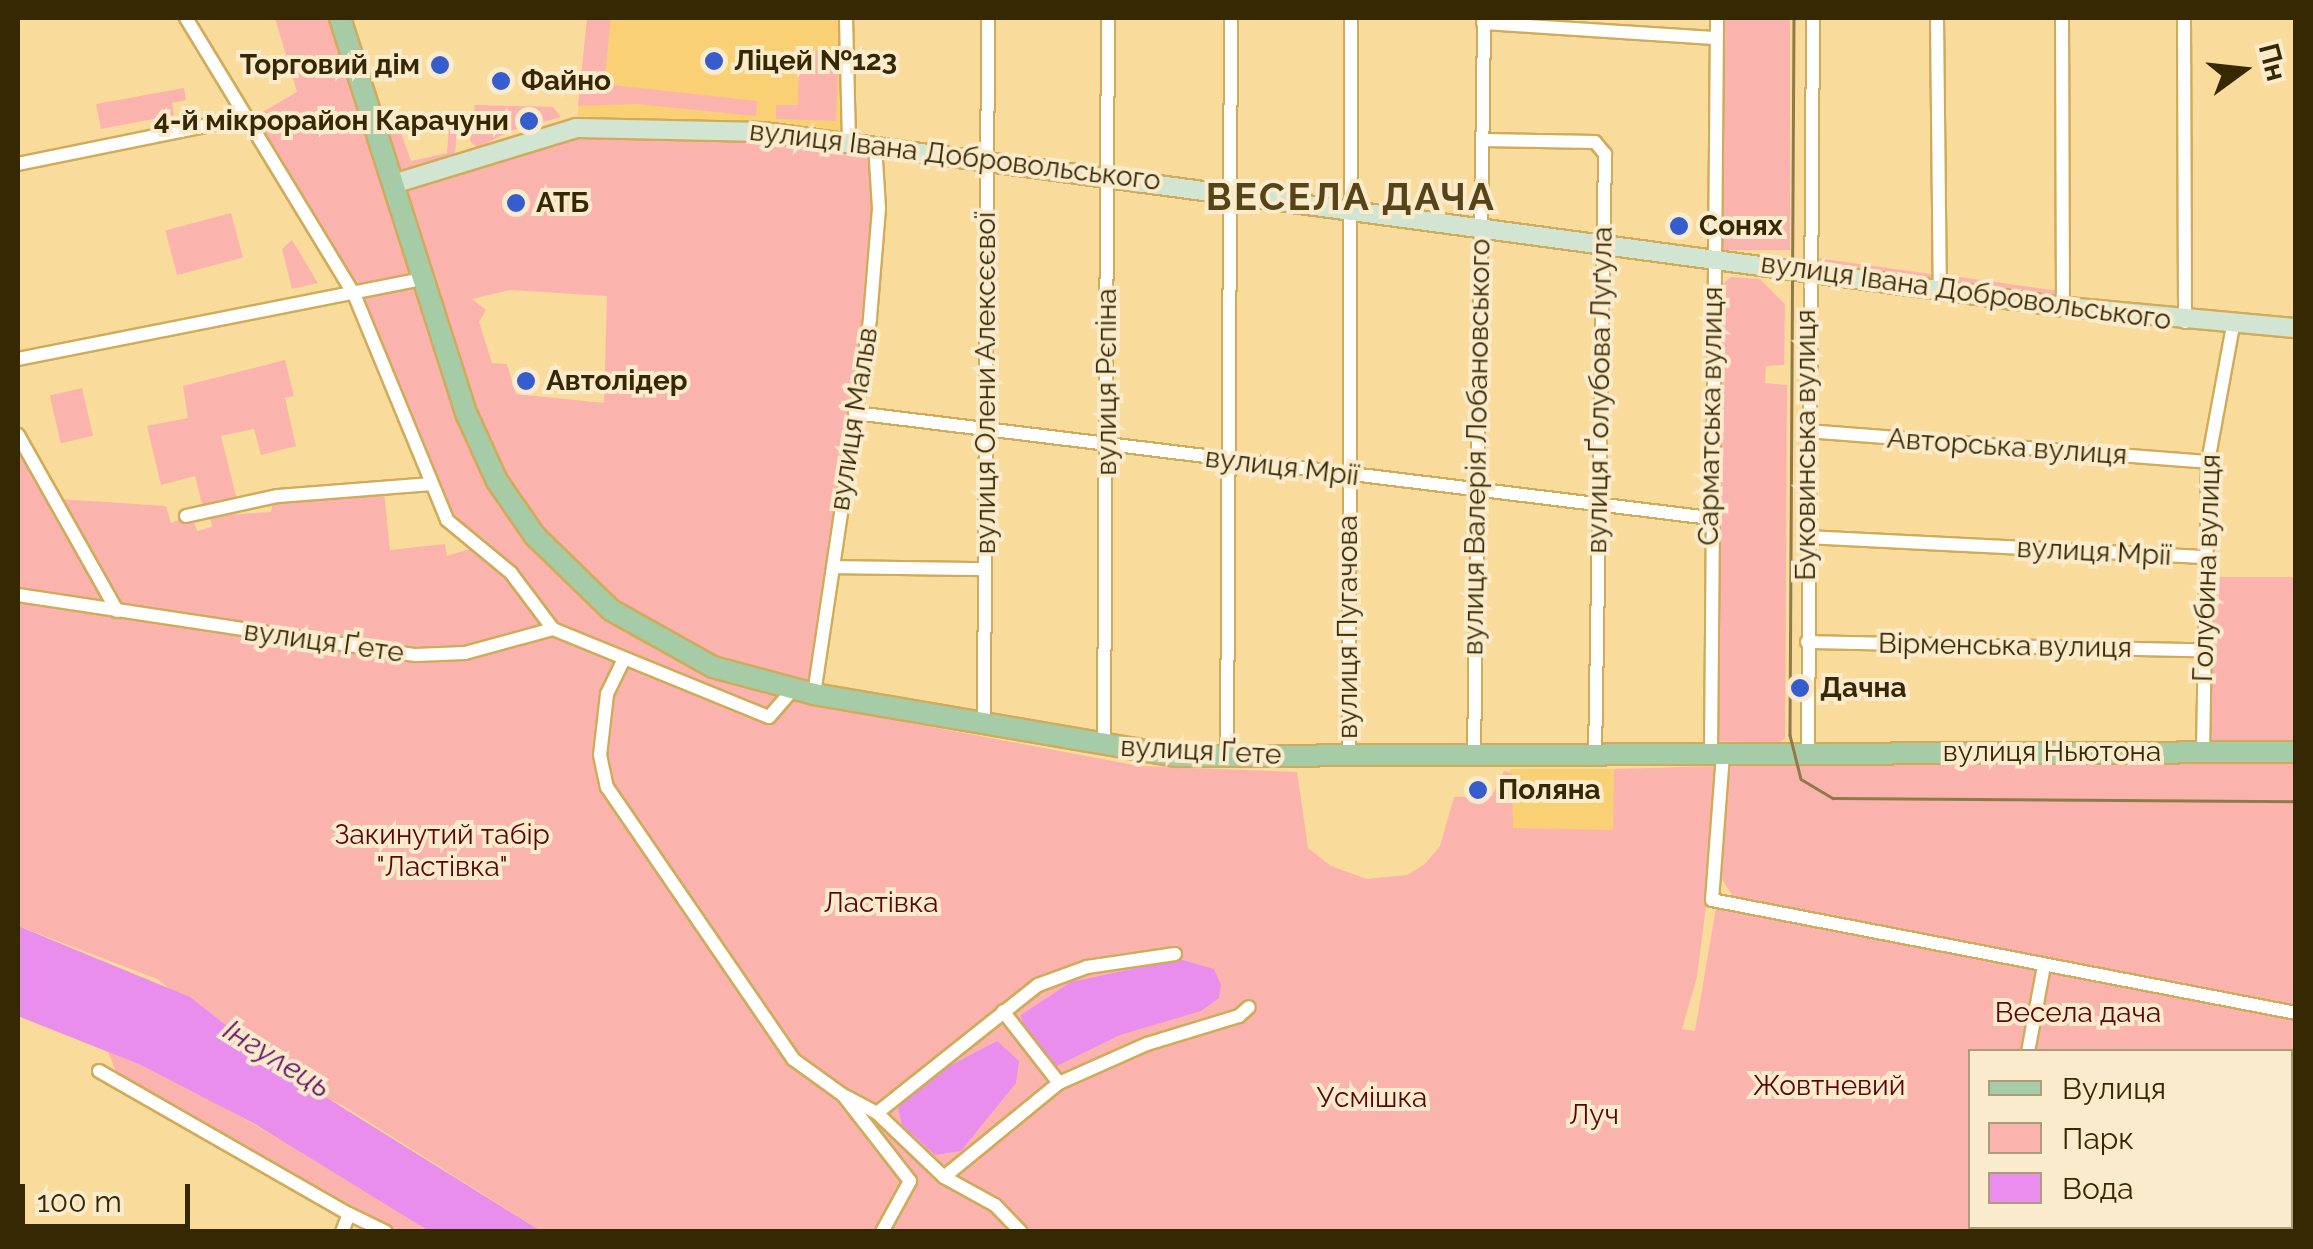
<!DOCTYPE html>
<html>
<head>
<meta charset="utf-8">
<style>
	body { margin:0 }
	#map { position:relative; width:2313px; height:1249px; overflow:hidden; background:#f9db9b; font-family:Raleway,sans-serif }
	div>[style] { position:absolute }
	.built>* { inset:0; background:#f9d074; transform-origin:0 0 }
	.green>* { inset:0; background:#fbb4ad; transform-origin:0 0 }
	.water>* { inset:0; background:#e98eed }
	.roads { filter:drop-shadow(2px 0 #d0ac5a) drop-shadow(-2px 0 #d0ac5a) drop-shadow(0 2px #d0ac5a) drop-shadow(0 -2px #d0ac5a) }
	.street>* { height:12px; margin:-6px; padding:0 6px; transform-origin:6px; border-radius:6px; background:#fff }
	.secondary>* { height:18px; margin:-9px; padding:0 9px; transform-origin:9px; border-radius:9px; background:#d2e5d3 }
	.primary>* { height:20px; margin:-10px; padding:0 10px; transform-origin:10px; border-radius:10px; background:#a6cba7 }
	.tram>* { height:2.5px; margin:-1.25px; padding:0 1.25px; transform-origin:1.25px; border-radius:1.25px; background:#8f7a48 }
	.dots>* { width:28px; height:28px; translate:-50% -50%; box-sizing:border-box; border:5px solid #f9ebcb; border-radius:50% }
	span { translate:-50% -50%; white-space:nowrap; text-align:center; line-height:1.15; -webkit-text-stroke:8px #f9ebcb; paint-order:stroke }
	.poi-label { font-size:28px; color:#362803; font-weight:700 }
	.left { translate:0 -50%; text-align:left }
	.right { translate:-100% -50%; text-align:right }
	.street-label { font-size:28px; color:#362803 }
	.park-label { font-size:28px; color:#5a050a }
	.water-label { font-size:30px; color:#66126b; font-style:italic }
	.district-label { font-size:38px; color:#564317; font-weight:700; letter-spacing:2.5px }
	.frame { position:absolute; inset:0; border:20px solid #362803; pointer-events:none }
	.legend { position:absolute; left:1968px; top:1049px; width:325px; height:180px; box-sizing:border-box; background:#f9ebcb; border:2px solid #ab9d7b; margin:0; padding:12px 18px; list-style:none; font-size:30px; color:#362803 }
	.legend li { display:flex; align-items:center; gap:20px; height:50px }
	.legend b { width:50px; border:2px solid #ab9d7b }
	.north { position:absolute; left:2193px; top:20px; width:100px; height:100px; -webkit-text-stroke:8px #f9ebcb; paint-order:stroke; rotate:75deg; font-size:28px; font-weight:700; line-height:40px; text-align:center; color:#362803 }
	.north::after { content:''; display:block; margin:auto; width:35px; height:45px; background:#362803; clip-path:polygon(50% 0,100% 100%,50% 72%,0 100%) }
	.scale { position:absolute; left:20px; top:1184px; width:170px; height:45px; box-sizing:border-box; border:5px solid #362803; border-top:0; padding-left:12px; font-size:30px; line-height:35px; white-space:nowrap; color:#362803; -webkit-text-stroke:8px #f9ebcb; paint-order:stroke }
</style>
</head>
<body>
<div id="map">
	<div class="built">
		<div style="clip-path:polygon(589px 18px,846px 18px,849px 140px,576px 128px)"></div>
		<div style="left:1614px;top:769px;width:61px;height:104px;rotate:90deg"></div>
	</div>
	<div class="green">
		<div style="clip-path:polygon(evenodd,275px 18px,340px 18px,393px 184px,576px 128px,875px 144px,879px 208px,814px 694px,794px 689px,789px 700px,1139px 766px,1297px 772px,1308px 848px,1331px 866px,1367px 879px,1407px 875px,1425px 864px,1440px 846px,1454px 797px,1492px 796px,1504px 771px,1512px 773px,1513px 828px,1613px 830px,1614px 769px,1717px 766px,1717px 820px,1697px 977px,1682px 1029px,1695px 1031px,1717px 902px,1734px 898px,1720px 876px,1730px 766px,1809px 758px,2295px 760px,2295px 1231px,541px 1231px,342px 1105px,291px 1082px,157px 979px,18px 926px,18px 435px,58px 499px,166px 506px,171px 523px,192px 515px,197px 531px,212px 527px,210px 516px,271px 512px,273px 501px,384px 491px,390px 550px,445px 544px,447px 556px,473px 548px,455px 530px,354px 294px,247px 121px,297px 92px,275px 18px,510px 290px,607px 296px,604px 403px,516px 394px,507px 364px,492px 363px,479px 322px,486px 310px,472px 299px,510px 290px,275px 18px,1970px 1052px,2290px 1052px,2290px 1226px,1970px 1226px,1970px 1052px)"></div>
		<div style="clip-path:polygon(587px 18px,611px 18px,604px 84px,757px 101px,756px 116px,637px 104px,578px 106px)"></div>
		<div style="left:1723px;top:18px;width:67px;height:232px"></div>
		<div style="clip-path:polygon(799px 51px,839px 52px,836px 121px,776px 119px,776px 105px,798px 105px)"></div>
		<div style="clip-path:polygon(184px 88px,186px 100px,172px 103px,174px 115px,101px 129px,96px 104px)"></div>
		<div style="clip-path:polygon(475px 105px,553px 107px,561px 117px,510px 131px,477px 148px,470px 141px)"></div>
		<div style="clip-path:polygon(457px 126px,455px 158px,399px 172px,388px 127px,399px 127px,411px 161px,447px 153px,449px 127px)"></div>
		<div style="left:231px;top:213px;width:46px;height:68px;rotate:75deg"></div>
		<div style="clip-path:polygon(292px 240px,318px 283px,292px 289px,282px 249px)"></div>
		<div style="left:1817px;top:258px;width:118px;height:7px;rotate:8deg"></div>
		<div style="left:1945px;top:275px;width:112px;height:9px;rotate:8deg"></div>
		<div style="clip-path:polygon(1731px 277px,1760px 279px,1785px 304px,1784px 365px,1766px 366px,1765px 383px,1787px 385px,1785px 738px,1779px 743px,1715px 741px,1720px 286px)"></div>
		<div style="clip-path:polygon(285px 360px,294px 396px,285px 398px,296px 446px,261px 455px,254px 429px,221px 436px,237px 500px,203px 508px,195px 476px,161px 485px,147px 426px,188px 418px,183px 386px)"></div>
		<div style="left:82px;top:388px;width:49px;height:33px;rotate:77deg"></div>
		<div style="left:2202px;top:577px;width:93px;height:169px"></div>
		<div style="clip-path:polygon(18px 991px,312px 1157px,429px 1231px,386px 1231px,121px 1084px,108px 1052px,18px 1016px)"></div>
	</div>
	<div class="water">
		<div style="clip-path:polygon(18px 926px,190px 997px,287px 1073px,541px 1231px,429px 1231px,255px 1124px,139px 1064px,18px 1016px)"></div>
		<div style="clip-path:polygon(1179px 959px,1214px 969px,1221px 985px,1219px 998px,1201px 1011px,1120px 1035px,1055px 1067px,1024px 1029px,1021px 1015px,1071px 982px)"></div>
		<div style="clip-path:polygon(997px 1041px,1019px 1061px,1016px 1083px,961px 1151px,935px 1155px,902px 1125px,897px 1103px,930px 1076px)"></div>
	</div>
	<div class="roads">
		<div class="street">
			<div style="left:186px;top:18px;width:323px;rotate:58.7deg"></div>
			<div style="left:354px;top:294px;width:244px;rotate:67.6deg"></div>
			<div style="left:447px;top:520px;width:83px;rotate:39.6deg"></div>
			<div style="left:511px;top:573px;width:70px;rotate:53.1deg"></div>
			<div style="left:846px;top:18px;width:122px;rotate:88.6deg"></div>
			<div style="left:1937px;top:18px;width:271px;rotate:89.4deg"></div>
			<div style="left:2062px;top:18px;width:288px;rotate:89.8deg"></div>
			<div style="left:2184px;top:18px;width:304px;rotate:89.8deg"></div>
			<div style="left:1483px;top:23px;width:233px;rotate:3.7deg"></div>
			<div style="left:1483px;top:140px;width:112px;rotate:1deg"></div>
			<div style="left:1595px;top:142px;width:16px;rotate:50deg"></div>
			<div style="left:1605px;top:154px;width:601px;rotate:90.95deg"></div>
			<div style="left:18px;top:164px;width:231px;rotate:-11.5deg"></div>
			<div style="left:18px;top:359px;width:413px;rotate:-11.2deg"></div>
			<div style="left:855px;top:413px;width:861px;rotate:7deg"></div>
			<div style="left:1806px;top:431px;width:403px;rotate:4.4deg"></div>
			<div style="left:18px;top:435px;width:202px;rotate:60.6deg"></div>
			<div style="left:186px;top:516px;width:94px;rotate:-12.3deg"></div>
			<div style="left:278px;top:496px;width:151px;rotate:-4.5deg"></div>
			<div style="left:1807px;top:537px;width:396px;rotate:2.9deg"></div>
			<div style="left:833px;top:567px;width:151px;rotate:0.8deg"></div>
			<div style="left:18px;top:595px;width:402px;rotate:8.6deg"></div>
			<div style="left:416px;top:655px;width:49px;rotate:-2.3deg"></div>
			<div style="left:465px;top:653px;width:91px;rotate:-15.3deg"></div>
			<div style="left:553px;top:629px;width:233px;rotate:22.2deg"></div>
			<div style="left:769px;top:717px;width:37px;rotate:-49deg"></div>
			<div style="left:1807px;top:642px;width:396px;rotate:1.2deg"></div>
			<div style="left:624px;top:659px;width:39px;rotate:116deg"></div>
			<div style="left:607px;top:694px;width:61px;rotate:96.5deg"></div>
			<div style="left:600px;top:755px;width:33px;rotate:78deg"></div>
			<div style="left:607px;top:787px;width:330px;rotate:55.6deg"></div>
			<div style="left:793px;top:1059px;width:62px;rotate:35.8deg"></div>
			<div style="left:843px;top:1095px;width:109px;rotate:52.1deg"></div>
			<div style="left:910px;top:1181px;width:58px;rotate:118.8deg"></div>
			<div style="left:814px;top:694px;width:380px;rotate:-81.5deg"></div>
			<div style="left:870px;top:318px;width:110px;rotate:-85.3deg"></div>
			<div style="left:879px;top:208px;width:64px;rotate:-93.6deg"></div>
			<div style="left:984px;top:722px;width:704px;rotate:-89.67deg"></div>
			<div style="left:1104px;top:746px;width:728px;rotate:-89.69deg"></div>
			<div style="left:2203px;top:752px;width:290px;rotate:-89deg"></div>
			<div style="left:2208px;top:462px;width:138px;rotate:-79.6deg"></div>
			<div style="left:1808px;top:753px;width:735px;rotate:-89.61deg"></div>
			<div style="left:1711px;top:754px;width:736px;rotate:-89.53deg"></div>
			<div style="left:1723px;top:754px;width:146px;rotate:94.3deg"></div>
			<div style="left:1712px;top:900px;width:595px;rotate:10.95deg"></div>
			<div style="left:1349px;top:756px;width:738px;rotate:-89.84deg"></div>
			<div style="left:1227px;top:757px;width:739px;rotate:-89.69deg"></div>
			<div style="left:1474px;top:757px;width:739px;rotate:-89.22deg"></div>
			<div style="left:2028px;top:1052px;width:87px;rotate:-79.5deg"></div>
			<div style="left:99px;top:1071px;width:288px;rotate:29.8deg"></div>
			<div style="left:1059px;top:1083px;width:96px;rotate:-23.9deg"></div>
			<div style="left:1147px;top:1044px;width:96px;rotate:-16.9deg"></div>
			<div style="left:1239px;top:1016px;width:13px;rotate:-42deg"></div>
			<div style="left:847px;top:1097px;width:34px;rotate:28deg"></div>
			<div style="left:877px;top:1113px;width:93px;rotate:43.7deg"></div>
			<div style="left:944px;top:1177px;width:58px;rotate:28.8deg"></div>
			<div style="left:995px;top:1205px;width:37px;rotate:46deg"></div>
			<div style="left:877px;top:1113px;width:206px;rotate:-38.5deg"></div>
			<div style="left:1038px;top:985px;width:52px;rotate:-20.2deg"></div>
			<div style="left:1087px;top:967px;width:89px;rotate:-8.4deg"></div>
			<div style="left:944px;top:1177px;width:149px;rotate:-39.3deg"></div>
			<div style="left:1059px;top:1083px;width:91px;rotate:-127.9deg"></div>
			<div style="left:342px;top:1232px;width:19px;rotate:-69deg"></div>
			<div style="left:349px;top:1214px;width:41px;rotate:25.9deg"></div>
			<div style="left:1994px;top:1232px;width:6px;rotate:-81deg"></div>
		</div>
		<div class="secondary">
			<div style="left:393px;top:184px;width:191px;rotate:-17deg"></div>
			<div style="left:576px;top:128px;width:189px;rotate:1.2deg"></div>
			<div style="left:765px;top:132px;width:1304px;rotate:7.67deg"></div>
			<div style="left:2057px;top:306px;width:240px;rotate:5.3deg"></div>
		</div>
		<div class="primary">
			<div style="left:340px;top:18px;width:417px;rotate:72.3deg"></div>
			<div style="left:467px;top:415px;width:72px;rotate:65.6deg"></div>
			<div style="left:497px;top:481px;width:67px;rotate:55.4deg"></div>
			<div style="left:535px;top:536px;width:106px;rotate:44.2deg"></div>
			<div style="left:611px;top:610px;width:117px;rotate:29.2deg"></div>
			<div style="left:713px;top:667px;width:105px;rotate:15deg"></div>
			<div style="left:814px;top:694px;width:367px;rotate:9.7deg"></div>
			<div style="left:1176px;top:756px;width:1120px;rotate:-0.2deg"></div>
		</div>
	</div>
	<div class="tram">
		<div style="left:1794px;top:18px;width:717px;rotate:90.32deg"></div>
		<div style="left:1790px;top:735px;width:45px;rotate:76deg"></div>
		<div style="left:1801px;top:779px;width:37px;rotate:31deg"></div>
		<div style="left:1833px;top:798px;width:463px;rotate:0.4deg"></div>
	</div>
	<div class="dots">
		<div style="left:714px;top:61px;background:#355dcd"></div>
		<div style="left:440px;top:65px;background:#355dcd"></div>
		<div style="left:501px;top:81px;background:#355dcd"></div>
		<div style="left:529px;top:121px;background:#355dcd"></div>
		<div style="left:516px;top:203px;background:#355dcd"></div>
		<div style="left:1679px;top:226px;background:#355dcd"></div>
		<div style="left:526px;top:381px;background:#355dcd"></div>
		<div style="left:1800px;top:688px;background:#355dcd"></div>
		<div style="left:1478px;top:790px;background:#355dcd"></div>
	</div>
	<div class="poi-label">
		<span class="left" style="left:734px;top:61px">Ліцей №123</span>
		<span class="right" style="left:420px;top:65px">Торговий дім</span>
		<span class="left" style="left:521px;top:81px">Файно</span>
		<span class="right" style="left:509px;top:121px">4-й мікрорайон Карачуни</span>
		<span class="left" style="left:536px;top:203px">АТБ</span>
		<span class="left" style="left:1699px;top:226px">Сонях</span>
		<span class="left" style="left:546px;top:381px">Автолідер</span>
		<span class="left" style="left:1820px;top:688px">Дачна</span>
		<span class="left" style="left:1498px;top:790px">Поляна</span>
	</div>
	<div class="street-label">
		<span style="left:955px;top:156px;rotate:7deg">вулиця Івана Добровольського</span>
		<span style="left:1966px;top:292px;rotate:8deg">вулиця Івана Добровольського</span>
		<span style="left:1107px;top:382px;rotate:-90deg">вулиця Рєпіна</span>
		<span style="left:986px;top:383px;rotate:-90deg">вулиця Олени Алексєєвої</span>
		<span style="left:1600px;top:390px;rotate:-89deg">вулиця Ґолубова Луґула</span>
		<span style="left:1711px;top:416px;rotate:-89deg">Сарматська вулиця</span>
		<span style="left:854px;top:419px;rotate:-81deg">вулиця Мальв</span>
		<span style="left:1806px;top:445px;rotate:-90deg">Буковинська вулиця</span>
		<span style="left:1477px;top:447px;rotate:-89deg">вулиця Валерія Лобановського</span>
		<span style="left:2007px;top:447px;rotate:4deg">Авторська вулиця</span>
		<span style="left:1282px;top:467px;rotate:7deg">вулиця Мрії</span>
		<span style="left:2094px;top:552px;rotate:3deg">вулиця Мрії</span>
		<span style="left:2207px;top:568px;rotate:-88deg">Голубина вулиця</span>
		<span style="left:1348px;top:627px;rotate:-90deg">вулиця Пугачова</span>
		<span style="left:324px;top:642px;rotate:8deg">вулиця Ґете</span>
		<span style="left:2005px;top:646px;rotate:1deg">Вірменська вулиця</span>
		<span style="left:1201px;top:751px;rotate:3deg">вулиця Ґете</span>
		<span style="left:2052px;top:752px">вулиця Ньютона</span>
	</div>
	<div class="park-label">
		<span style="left:442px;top:851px">Закинутий табір<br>"Ластівка"</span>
		<span style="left:881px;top:903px">Ластівка</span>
		<span style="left:2078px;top:1013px">Весела дача</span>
		<span style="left:1829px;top:1086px">Жовтневий</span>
		<span style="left:1372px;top:1098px">Усмішка</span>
		<span style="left:1594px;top:1115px">Луч</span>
	</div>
	<div class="water-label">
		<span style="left:277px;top:1059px;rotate:32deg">Інгулець</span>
	</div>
	<div class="district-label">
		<span style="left:1351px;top:197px">ВЕСЕЛА ДАЧА</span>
	</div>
	<div class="frame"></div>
	<ul class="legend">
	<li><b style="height:12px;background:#a6cba7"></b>Вулиця</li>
	<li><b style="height:28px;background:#fbb4ad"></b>Парк</li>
	<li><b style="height:28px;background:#e98eed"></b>Вода</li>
	</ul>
	<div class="north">Пн</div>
	<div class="scale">100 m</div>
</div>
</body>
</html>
